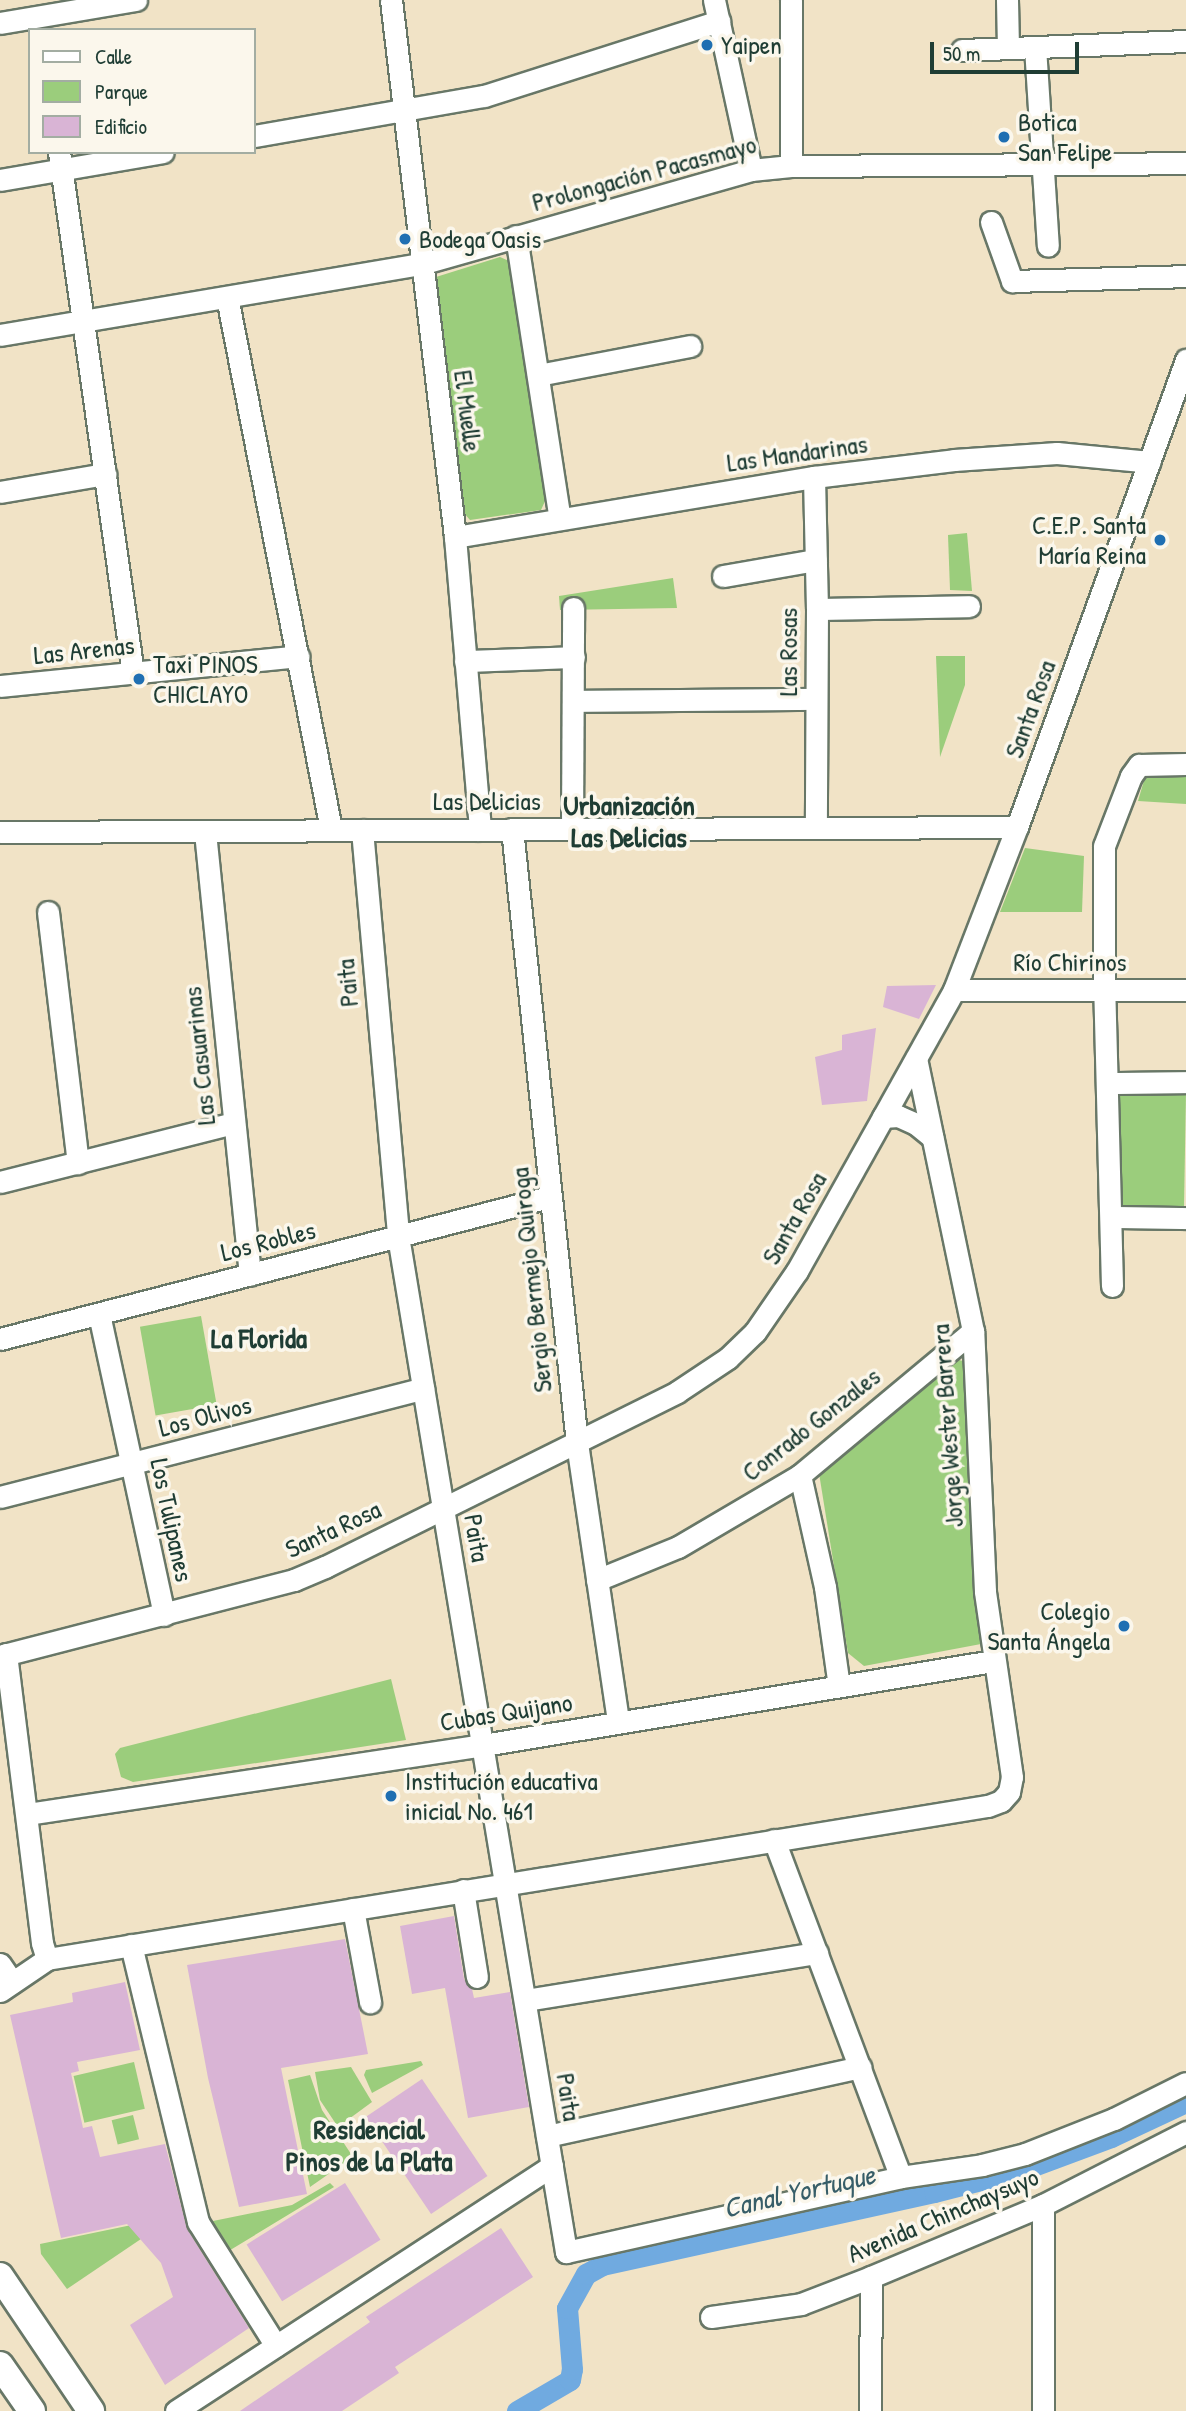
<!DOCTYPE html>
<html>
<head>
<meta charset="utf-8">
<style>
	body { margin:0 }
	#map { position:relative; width:1186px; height:2411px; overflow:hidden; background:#f1e3c6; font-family:"Patrick Hand",sans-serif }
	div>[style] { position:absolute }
	.green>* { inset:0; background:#9bcd7c; transform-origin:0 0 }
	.canal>* { height:21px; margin:-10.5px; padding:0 10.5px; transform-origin:10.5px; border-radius:10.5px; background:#70aae0 }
	.building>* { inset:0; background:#d9b4d5; transform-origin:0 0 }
	.roads { filter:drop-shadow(2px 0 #687767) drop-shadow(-2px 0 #687767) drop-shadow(0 2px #687767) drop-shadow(0 -2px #687767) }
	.minor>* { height:21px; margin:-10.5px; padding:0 10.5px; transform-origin:10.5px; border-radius:10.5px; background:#fff }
	.major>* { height:26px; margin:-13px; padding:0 13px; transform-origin:13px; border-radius:13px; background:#fff }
	.dots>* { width:19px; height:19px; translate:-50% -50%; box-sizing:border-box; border:4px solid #fbf7ec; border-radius:50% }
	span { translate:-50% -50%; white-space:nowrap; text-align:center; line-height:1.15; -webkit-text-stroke:7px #fbf7ec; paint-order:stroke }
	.poi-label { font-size:26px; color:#1f3d34 }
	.left { translate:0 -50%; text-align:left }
	.right { translate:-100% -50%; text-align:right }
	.street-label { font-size:26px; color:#1f3d34 }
	.neighbourhood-label { font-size:28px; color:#1f3d34; font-weight:700 }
	.water-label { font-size:28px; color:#375e68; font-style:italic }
	.legend { position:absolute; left:28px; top:28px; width:228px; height:126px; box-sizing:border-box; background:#fbf7ec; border:2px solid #a3ada2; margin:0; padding:9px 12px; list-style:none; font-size:21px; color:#1f3d34 }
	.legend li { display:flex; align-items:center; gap:14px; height:35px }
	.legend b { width:35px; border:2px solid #a3ada2 }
	.scale { position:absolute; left:930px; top:42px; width:149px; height:32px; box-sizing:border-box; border:4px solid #1f3d34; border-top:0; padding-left:9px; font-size:21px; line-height:24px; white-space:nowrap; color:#1f3d34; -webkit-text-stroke:5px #fbf7ec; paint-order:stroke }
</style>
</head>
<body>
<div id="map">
	<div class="green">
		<div style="clip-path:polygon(500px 257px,509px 261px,546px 499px,541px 510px,470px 520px,463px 512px,436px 277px)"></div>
		<div style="clip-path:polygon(967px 533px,972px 591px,950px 590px,948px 535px)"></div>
		<div style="clip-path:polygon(673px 578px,677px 608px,560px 610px,559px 596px)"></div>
		<div style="clip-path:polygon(936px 656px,965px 656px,965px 685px,940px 757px)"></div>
		<div style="clip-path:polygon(1186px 776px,1186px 804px,1138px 801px,1145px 777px)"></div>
		<div style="clip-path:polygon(1025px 848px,1084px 856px,1082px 912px,1000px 912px)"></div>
		<div style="left:1116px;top:1092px;width:70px;height:116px;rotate:1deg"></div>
		<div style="left:201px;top:1316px;width:90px;height:62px;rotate:80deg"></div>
		<div style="clip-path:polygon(955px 1359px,963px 1361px,983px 1630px,981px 1644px,864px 1666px,848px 1653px,818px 1467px)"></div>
		<div style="clip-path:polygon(391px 1679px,406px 1740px,133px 1782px,121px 1777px,115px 1754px,120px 1748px)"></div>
		<div style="clip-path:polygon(421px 2061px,423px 2065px,372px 2093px,364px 2075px,366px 2070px)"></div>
		<div style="left:134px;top:2062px;width:48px;height:62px;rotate:77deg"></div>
		<div style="clip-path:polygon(351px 2067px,372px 2102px,338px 2127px,320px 2100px,315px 2072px)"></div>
		<div style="clip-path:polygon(310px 2075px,322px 2110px,353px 2157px,310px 2187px,288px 2080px)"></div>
		<div style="left:133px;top:2115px;width:25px;height:22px;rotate:76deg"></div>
		<div style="clip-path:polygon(330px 2183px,334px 2187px,227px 2252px,211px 2224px,213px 2221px,292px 2205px)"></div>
		<div style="clip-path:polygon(175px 2216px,67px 2289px,41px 2254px,40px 2244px)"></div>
	</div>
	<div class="canal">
		<div style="left:517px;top:2411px;width:61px;rotate:-30.3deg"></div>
		<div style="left:570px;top:2380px;width:11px;rotate:-80deg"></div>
		<div style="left:572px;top:2369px;width:61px;rotate:-94.7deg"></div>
		<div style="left:567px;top:2308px;width:39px;rotate:-61deg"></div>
		<div style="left:586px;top:2274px;width:18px;rotate:-29deg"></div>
		<div style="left:602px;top:2265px;width:340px;rotate:-12.4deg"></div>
		<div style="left:934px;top:2192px;width:97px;rotate:-14.3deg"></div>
		<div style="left:1028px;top:2168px;width:89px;rotate:-20.5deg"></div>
		<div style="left:1111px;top:2137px;width:83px;rotate:-25deg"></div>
	</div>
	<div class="building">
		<div style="clip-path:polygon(936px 985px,919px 1019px,883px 1007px,887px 986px)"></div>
		<div style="clip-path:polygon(876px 1028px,867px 1101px,822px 1105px,815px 1057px,842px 1050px,842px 1035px)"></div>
		<div style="clip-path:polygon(454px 1916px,464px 1979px,472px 1989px,474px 1998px,510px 1992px,529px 2107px,468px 2118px,445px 1988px,412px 1994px,400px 1926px)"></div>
		<div style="clip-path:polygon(345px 1939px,368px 2054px,281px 2068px,307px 2194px,239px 2207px,208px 2078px,187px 1965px)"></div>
		<div style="clip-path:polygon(125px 1982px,140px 2050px,77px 2062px,79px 2071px,71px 2073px,83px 2128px,92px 2126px,100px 2157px,165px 2144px,187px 2229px,249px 2328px,165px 2385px,130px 2325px,173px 2297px,161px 2263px,127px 2224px,61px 2238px,10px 2015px,73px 2002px,72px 1993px)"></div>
		<div style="left:422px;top:2079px;width:117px;height:68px;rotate:56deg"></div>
		<div style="left:345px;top:2183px;width:67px;height:116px;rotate:58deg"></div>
		<div style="clip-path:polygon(501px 2228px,533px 2277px,395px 2367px,399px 2373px,342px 2411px,240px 2411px,370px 2322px,366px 2317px)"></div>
	</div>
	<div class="roads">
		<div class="minor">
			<div style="left:391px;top:0;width:541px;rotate:83.2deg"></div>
			<div style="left:455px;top:537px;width:294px;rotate:85.1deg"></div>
			<div style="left:714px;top:0;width:174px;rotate:77.7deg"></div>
			<div style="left:791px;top:0;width:166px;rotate:90deg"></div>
			<div style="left:1007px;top:0;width:48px;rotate:88.8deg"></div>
			<div style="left:0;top:23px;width:138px;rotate:-9.6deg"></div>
			<div style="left:1035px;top:47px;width:199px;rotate:86.3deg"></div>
			<div style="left:962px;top:50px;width:224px;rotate:-2.3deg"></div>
			<div style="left:254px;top:136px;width:233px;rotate:-9.9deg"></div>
			<div style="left:484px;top:96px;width:247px;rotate:-17.7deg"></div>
			<div style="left:59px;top:152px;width:526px;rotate:81.92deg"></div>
			<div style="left:0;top:180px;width:165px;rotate:-9.7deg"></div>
			<div style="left:991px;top:222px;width:63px;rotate:70.4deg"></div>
			<div style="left:1012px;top:281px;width:174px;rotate:-1.6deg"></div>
			<div style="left:516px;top:236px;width:286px;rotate:81.2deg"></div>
			<div style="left:227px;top:297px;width:542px;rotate:78.94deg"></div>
			<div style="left:0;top:335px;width:427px;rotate:-9.6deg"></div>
			<div style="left:421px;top:264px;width:343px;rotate:-15.9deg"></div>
			<div style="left:751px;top:170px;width:40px;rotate:-5.7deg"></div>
			<div style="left:791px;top:166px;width:395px;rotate:-0.4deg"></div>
			<div style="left:538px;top:375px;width:155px;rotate:-10.8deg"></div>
			<div style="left:814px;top:477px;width:132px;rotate:88.7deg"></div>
			<div style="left:817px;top:609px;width:219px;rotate:90.3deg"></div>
			<div style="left:0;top:492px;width:107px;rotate:-9.7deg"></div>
			<div style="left:455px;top:537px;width:364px;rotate:-9.5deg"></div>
			<div style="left:814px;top:477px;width:141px;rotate:-6.9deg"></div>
			<div style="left:954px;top:460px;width:103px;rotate:-3.9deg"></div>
			<div style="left:1057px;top:453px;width:93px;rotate:5.5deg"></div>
			<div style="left:723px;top:576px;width:94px;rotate:-9.8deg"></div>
			<div style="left:817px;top:609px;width:152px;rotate:-1.1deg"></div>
			<div style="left:465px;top:661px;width:109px;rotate:-2.1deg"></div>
			<div style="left:0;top:686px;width:300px;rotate:-5.7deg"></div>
			<div style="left:573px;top:701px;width:243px;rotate:-0.5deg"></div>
			<div style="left:512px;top:829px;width:617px;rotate:83.96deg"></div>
			<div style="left:577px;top:1443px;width:282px;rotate:81.6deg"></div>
			<div style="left:572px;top:829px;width:221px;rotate:-89.7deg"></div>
			<div style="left:362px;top:830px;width:408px;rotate:84.9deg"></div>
			<div style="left:398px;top:1236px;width:1030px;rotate:80.61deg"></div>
			<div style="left:566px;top:2252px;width:343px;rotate:-12.6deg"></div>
			<div style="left:901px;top:2177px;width:82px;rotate:-8.4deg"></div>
			<div style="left:982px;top:2165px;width:44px;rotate:-14.3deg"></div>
			<div style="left:1025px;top:2154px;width:96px;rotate:-21.5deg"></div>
			<div style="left:1114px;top:2119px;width:80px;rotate:-26.6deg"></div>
			<div style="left:0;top:832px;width:1017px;rotate:-0.28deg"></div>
			<div style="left:205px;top:832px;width:445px;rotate:84.2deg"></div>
			<div style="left:48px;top:912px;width:253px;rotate:83.2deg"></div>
			<div style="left:954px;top:990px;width:232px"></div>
			<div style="left:1107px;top:1083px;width:79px;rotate:-0.7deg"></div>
			<div style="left:883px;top:1117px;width:15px;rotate:-4deg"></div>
			<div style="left:898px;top:1116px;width:20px;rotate:24deg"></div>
			<div style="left:916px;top:1124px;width:21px;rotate:39deg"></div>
			<div style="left:0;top:1182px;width:241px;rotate:-14.2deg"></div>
			<div style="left:1111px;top:1217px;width:75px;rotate:0.8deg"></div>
			<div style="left:1112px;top:1286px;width:296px;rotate:-91.5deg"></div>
			<div style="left:1104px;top:990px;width:144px;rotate:-90deg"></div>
			<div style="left:1104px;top:846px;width:75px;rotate:-68.9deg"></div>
			<div style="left:1131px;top:776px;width:14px;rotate:-54deg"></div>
			<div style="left:1139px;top:765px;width:47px;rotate:-1.2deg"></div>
			<div style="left:99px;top:1314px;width:308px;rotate:77.8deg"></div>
			<div style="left:0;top:1339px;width:567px;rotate:-14.5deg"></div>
			<div style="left:800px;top:1475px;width:115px;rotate:77.4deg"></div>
			<div style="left:825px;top:1587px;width:100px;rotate:82deg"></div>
			<div style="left:0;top:1497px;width:437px;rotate:-14.4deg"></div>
			<div style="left:597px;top:1580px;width:87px;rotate:-22.2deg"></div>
			<div style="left:678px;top:1547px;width:142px;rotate:-30.5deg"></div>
			<div style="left:800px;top:1475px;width:225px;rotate:-39.8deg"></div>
			<div style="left:6px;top:1654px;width:291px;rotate:82.9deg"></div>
			<div style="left:42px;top:1943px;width:17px;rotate:73deg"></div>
			<div style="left:0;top:1656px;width:304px;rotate:-14.5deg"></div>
			<div style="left:294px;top:1580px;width:34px;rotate:-23deg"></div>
			<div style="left:325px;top:1567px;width:393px;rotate:-26.4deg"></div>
			<div style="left:677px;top:1392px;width:61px;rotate:-33.7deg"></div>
			<div style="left:728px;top:1358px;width:37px;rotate:-44deg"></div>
			<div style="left:755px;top:1332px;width:74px;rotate:-55.5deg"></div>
			<div style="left:797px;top:1271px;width:322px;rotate:-60.8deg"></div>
			<div style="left:954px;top:990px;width:175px;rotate:-68.9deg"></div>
			<div style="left:1017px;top:827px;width:497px;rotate:-70.1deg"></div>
			<div style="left:27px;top:1814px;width:461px;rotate:-8.6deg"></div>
			<div style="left:483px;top:1745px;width:517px;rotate:-9.35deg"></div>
			<div style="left:774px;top:1840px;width:360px;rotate:69.4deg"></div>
			<div style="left:463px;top:1890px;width:88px;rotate:80.9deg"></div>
			<div style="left:353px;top:1909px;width:95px;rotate:79.6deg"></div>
			<div style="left:131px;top:1945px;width:285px;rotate:76.4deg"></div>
			<div style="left:198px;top:2222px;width:146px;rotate:57.8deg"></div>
			<div style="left:0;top:1964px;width:22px;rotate:56deg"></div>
			<div style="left:0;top:1991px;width:57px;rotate:-34.2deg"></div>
			<div style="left:47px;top:1959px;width:953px;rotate:-9.24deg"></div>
			<div style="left:988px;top:1806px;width:14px;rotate:-21deg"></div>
			<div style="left:1001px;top:1801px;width:12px;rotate:-48deg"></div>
			<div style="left:1009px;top:1792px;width:15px;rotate:-79deg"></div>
			<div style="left:1012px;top:1777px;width:188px;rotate:-98.3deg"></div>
			<div style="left:985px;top:1591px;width:260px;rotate:-92.6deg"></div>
			<div style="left:973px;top:1331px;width:278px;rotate:-101.8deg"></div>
			<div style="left:526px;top:2000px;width:295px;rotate:-9.2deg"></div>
			<div style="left:547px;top:2136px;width:321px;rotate:-12.4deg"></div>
			<div style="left:711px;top:2317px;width:91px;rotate:-8.2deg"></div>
			<div style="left:801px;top:2304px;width:75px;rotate:-21.1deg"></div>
			<div style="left:871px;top:2277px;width:186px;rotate:-22.7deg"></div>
			<div style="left:1043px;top:2205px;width:161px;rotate:-27deg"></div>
			<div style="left:176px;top:2411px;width:449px;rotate:-33.1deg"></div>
			<div style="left:870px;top:2411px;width:134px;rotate:-89.6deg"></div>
			<div style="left:1043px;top:2411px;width:206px;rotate:-90deg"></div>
		</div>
		<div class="major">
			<div style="left:0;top:2276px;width:163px;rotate:56deg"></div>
			<div style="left:0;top:2365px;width:56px;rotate:55.2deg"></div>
		</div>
	</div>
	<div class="dots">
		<div style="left:707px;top:45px;background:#1f6fb2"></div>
		<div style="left:1004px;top:137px;background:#1f6fb2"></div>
		<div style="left:405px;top:239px;background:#1f6fb2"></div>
		<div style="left:1160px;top:540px;background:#1f6fb2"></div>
		<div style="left:139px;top:679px;background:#1f6fb2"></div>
		<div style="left:1124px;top:1626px;background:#1f6fb2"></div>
		<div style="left:391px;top:1796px;background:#1f6fb2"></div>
	</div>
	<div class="poi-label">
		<span class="left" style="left:721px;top:45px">Yaipen</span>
		<span class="left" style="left:1018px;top:137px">Botica<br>San Felipe</span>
		<span class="left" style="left:419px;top:239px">Bodega Oasis</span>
		<span class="right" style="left:1146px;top:540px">C.E.P. Santa<br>María Reina</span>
		<span class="left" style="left:153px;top:679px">Taxi PINOS<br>CHICLAYO</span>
		<span class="right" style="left:1110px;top:1626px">Colegio<br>Santa Ángela</span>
		<span class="left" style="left:405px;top:1796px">Institución educativa<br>inicial No. 461</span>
	</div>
	<div class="street-label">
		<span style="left:644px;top:173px;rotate:-15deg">Prolongación Pacasmayo</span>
		<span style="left:468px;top:411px;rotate:83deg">El Muelle</span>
		<span style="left:797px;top:453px;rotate:-8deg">Las Mandarinas</span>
		<span style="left:84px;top:650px;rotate:-6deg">Las Arenas</span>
		<span style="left:788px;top:652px;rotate:-90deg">Las Rosas</span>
		<span style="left:1030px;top:709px;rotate:-70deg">Santa Rosa</span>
		<span style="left:487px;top:801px">Las Delicias</span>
		<span style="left:1070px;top:962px">Río Chirinos</span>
		<span style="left:347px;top:983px;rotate:-95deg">Paita</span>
		<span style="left:199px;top:1056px;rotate:-96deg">Las Casuarinas</span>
		<span style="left:794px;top:1218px;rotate:-60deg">Santa Rosa</span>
		<span style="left:268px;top:1241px;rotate:-14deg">Los Robles</span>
		<span style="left:531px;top:1280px;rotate:-96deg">Sergio Bermejo Quiroga</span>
		<span style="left:205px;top:1416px;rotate:-15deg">Los Olivos</span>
		<span style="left:811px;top:1424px;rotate:-38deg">Conrado Gonzales</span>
		<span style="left:947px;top:1426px;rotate:-94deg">Jorge Wester Barrera</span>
		<span style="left:172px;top:1520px;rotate:78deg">Los Tulipanes</span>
		<span style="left:333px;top:1529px;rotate:-25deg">Santa Rosa</span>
		<span style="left:477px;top:1538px;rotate:80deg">Paita</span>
		<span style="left:506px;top:1712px;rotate:-9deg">Cubas Quijano</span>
		<span style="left:569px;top:2097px;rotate:81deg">Paita</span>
		<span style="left:943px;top:2215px;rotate:-23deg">Avenida Chinchaysuyo</span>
	</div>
	<div class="neighbourhood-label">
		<span style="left:629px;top:821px">Urbanización<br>Las Delicias</span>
		<span style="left:259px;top:1338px">La Florida</span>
		<span style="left:369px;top:2145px">Residencial<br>Pinos de la Plata</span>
	</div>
	<div class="water-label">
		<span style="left:799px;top:2191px;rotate:-13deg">Canal Yortuque</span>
	</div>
	<ul class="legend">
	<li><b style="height:9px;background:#fff"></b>Calle</li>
	<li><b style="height:19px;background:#9bcd7c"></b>Parque</li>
	<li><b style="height:19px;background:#d9b4d5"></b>Edificio</li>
	</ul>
	<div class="scale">50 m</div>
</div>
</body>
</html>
